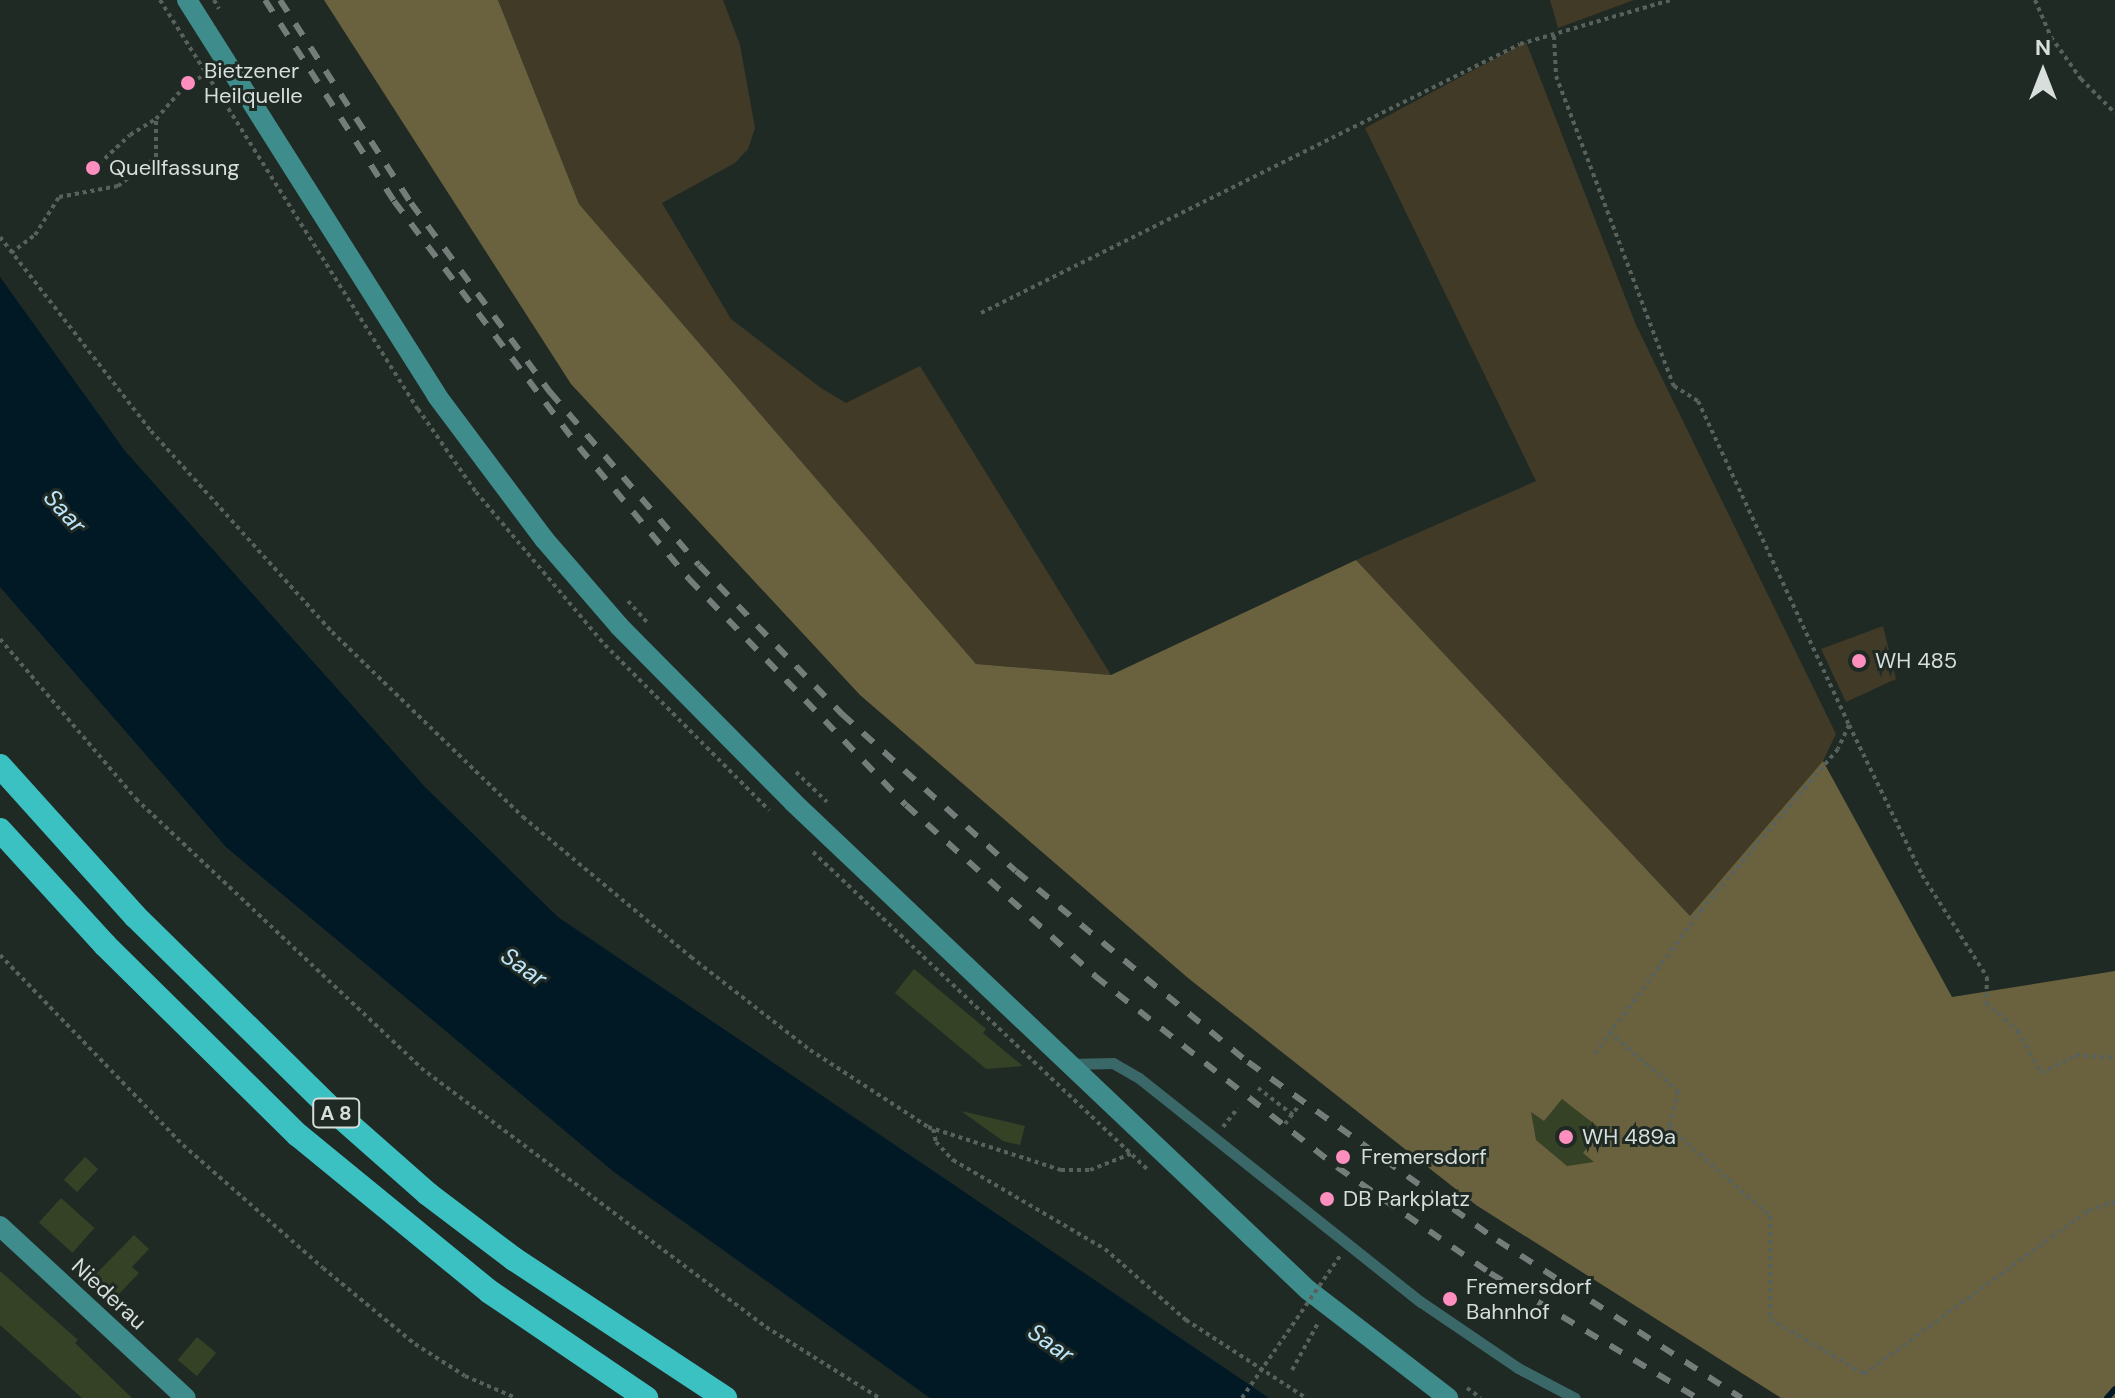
<!DOCTYPE html>
<html>
<head>
<meta charset="utf-8">
<style>
	body { margin:0 }
	#map { position:relative; width:2115px; height:1398px; overflow:hidden; background:#202a25; font-family:"DM Sans",sans-serif }
	div>[style] { position:absolute }
	.green>* { inset:0; background:#403a27 }
	.forest>* { inset:0; background:#6a613f }
	.water>* { inset:0; background:#001925 }
	.stream>* { height:6px; margin:-3px; padding:0 3px; transform-origin:3px; border-radius:3px; background:#001925 }
	.building>* { inset:0; background:#354225; transform-origin:0 0 }
	.path>* { height:4px; margin-top:-2px; transform-origin:0; background:repeating-linear-gradient(90deg,#58615c 0 4px,transparent 0 8px) }
	.lane>* { height:11px; margin:-5.5px; padding:0 5.5px; transform-origin:5.5px; border-radius:5.5px; background:#3a6868 }
	.secondary>* { height:20px; margin:-10px; padding:0 10px; transform-origin:10px; border-radius:10px; background:#3f8c8c }
	.highway>* { height:24px; margin:-12px; padding:0 12px; transform-origin:12px; border-radius:12px; background:#3cc1c2 }
	.rail>* { height:6px; margin-top:-3px; transform-origin:0; background:repeating-linear-gradient(90deg,#747d79 0 14px,transparent 0 28px) }
	.path-bridge>* { height:4px; margin-top:-2px; transform-origin:0; background:repeating-linear-gradient(90deg,#58615c 0 4px,transparent 0 8px) }
	.dots>* { width:22px; height:22px; translate:-50% -50%; box-sizing:border-box; border:4px solid #202a25; border-radius:50% }
	span { translate:-50% -50%; white-space:nowrap; text-align:center; line-height:1.15; -webkit-text-stroke:6px #202a25; paint-order:stroke }
	.shield-label span { padding:2px 6px; background:#202a25; border:2px solid; border-radius:6px; -webkit-text-stroke-width:0 }
	.shield-label { font-size:20px; color:#d7dedb; font-weight:700 }
	.poi-label { font-size:22px; color:#d7dedb }
	.left { translate:0 -50%; text-align:left }
	.street-label { font-size:22px; color:#d7dedb }
	.water-label { font-size:24px; color:#bde4f8; font-style:italic }
	.north { position:absolute; left:2003px; top:32px; width:80px; height:80px; -webkit-text-stroke:6px #202a25; paint-order:stroke; rotate:0deg; font-size:22px; font-weight:700; line-height:32px; text-align:center; color:#d7dedb }
	.north::after { content:''; display:block; margin:auto; width:28px; height:36px; background:#d7dedb; clip-path:polygon(50% 0,100% 100%,50% 72%,0 100%) }
</style>
</head>
<body>
<div id="map">
	<div class="green">
		<div style="clip-path:polygon(498px 0,723px 0,740px 45px,755px 128px,748px 149px,735px 163px,662px 203px,731px 319px,821px 388px,846px 403px,920px 366px,1111px 675px,976px 664px,579px 204px)"></div>
		<div style="clip-path:polygon(1550px 0,1634px 0,1558px 28px)"></div>
		<div style="clip-path:polygon(1526px 42px,1636px 325px,1836px 734px,1823px 761px,1691px 917px,1356px 560px,1536px 481px,1365px 128px)"></div>
		<div style="clip-path:polygon(1883px 626px,1896px 679px,1846px 702px,1821px 649px)"></div>
	</div>
	<div class="forest">
		<div style="clip-path:polygon(324px 0,498px 0,579px 204px,976px 664px,1111px 675px,1356px 560px,1690px 916px,1823px 761px,1952px 997px,2115px 971px,2115px 1398px,1781px 1398px,1476px 1205px,1188px 978px,860px 695px,571px 384px)"></div>
	</div>
	<div class="water">
		<div style="clip-path:polygon(0 277px,125px 451px,425px 787px,558px 917px,1269px 1398px,930px 1398px,614px 1172px,226px 847px,0 587px)"></div>
	</div>
	<div class="stream">
		<div style="left:2107px;top:1398px;width:12px;rotate:-48deg"></div>
	</div>
	<div class="building">
		<div style="clip-path:polygon(914px 969px,986px 1029px,983px 1033px,1023px 1066px,986px 1069px,895px 993px)"></div>
		<div style="clip-path:polygon(1562px 1099px,1602px 1130px,1583px 1153px,1594px 1162px,1567px 1166px,1536px 1140px,1531px 1112px,1544px 1121px)"></div>
		<div style="clip-path:polygon(961px 1111px,1025px 1126px,1020px 1145px,1003px 1141px)"></div>
		<div style="left:85px;top:1157px;width:18px;height:31px;rotate:43deg"></div>
		<div style="left:61px;top:1198px;width:45px;height:33px;rotate:42deg"></div>
		<div style="clip-path:polygon(134px 1235px,149px 1249px,132px 1267px,139px 1273px,117px 1296px,95px 1275px)"></div>
		<div style="clip-path:polygon(0 1271px,78px 1340px,75px 1343px,132px 1398px,82px 1398px,0 1325px)"></div>
		<div style="left:197px;top:1337px;width:25px;height:30px;rotate:40deg"></div>
	</div>
	<div class="path">
		<div style="left:160px;top:0;width:484px;rotate:57.8deg"></div>
		<div style="left:418px;top:409px;width:101px;rotate:55.1deg"></div>
		<div style="left:476px;top:492px;width:200px;rotate:49.9deg"></div>
		<div style="left:605px;top:645px;width:233px;rotate:45.2deg"></div>
		<div style="left:214px;top:0;width:10px;rotate:61deg"></div>
		<div style="left:2035px;top:0;width:40px;rotate:66.6deg"></div>
		<div style="left:2051px;top:37px;width:52px;rotate:54.5deg"></div>
		<div style="left:2081px;top:79px;width:48px;rotate:45deg"></div>
		<div style="left:1554px;top:36px;width:40px;rotate:87.1deg"></div>
		<div style="left:1556px;top:76px;width:332px;rotate:69.2deg"></div>
		<div style="left:1674px;top:386px;width:28px;rotate:32deg"></div>
		<div style="left:1698px;top:401px;width:357px;rotate:65deg"></div>
		<div style="left:1849px;top:725px;width:26px;rotate:115deg"></div>
		<div style="left:1838px;top:749px;width:210px;rotate:130.4deg"></div>
		<div style="left:1702px;top:909px;width:184px;rotate:126.6deg"></div>
		<div style="left:99px;top:164px;width:42px;rotate:-43.1deg"></div>
		<div style="left:130px;top:135px;width:31px;rotate:-32deg"></div>
		<div style="left:0;top:237px;width:246px;rotate:52.1deg"></div>
		<div style="left:151px;top:431px;width:270px;rotate:48deg"></div>
		<div style="left:332px;top:632px;width:266px;rotate:44.1deg"></div>
		<div style="left:523px;top:817px;width:219px;rotate:39.8deg"></div>
		<div style="left:691px;top:957px;width:151px;rotate:38deg"></div>
		<div style="left:810px;top:1050px;width:141px;rotate:33.1deg"></div>
		<div style="left:928px;top:1127px;width:140px;rotate:17.9deg"></div>
		<div style="left:1061px;top:1170px;width:29px"></div>
		<div style="left:1090px;top:1170px;width:46px;rotate:-21.6deg"></div>
		<div style="left:11px;top:253px;width:30px;rotate:-37deg"></div>
		<div style="left:35px;top:235px;width:45px;rotate:-57.7deg"></div>
		<div style="left:59px;top:197px;width:60px;rotate:-10.6deg"></div>
		<div style="left:118px;top:186px;width:48px;rotate:-37.3deg"></div>
		<div style="left:156px;top:157px;width:38px;rotate:-90deg"></div>
		<div style="left:156px;top:119px;width:43px;rotate:-48.8deg"></div>
		<div style="left:184px;top:87px;width:26px;rotate:-31deg"></div>
		<div style="left:981px;top:313px;width:602px;rotate:-26.52deg"></div>
		<div style="left:1520px;top:44px;width:156px;rotate:-16.3deg"></div>
		<div style="left:628px;top:601px;width:31px;rotate:48deg"></div>
		<div style="left:0;top:639px;width:210px;rotate:49.6deg"></div>
		<div style="left:136px;top:799px;width:392px;rotate:43.3deg"></div>
		<div style="left:421px;top:1068px;width:431px;rotate:36.9deg"></div>
		<div style="left:766px;top:1327px;width:133px;rotate:32.1deg"></div>
		<div style="left:1849px;top:725px;width:167px;rotate:64deg"></div>
		<div style="left:1922px;top:875px;width:121px;rotate:57.5deg"></div>
		<div style="left:1987px;top:977px;width:26px;rotate:92deg"></div>
		<div style="left:1986px;top:1003px;width:43px;rotate:41.2deg"></div>
		<div style="left:2018px;top:1031px;width:48px;rotate:61.3deg"></div>
		<div style="left:2041px;top:1073px;width:39px;rotate:-27deg"></div>
		<div style="left:2076px;top:1055px;width:39px;rotate:4deg"></div>
		<div style="left:796px;top:772px;width:43px;rotate:44.1deg"></div>
		<div style="left:813px;top:852px;width:463px;rotate:43.5deg"></div>
		<div style="left:0;top:955px;width:264px;rotate:46.1deg"></div>
		<div style="left:183px;top:1145px;width:186px;rotate:41.3deg"></div>
		<div style="left:323px;top:1268px;width:119px;rotate:39.6deg"></div>
		<div style="left:415px;top:1344px;width:59px;rotate:32.6deg"></div>
		<div style="left:465px;top:1376px;width:56px;rotate:23.3deg"></div>
		<div style="left:1609px;top:1032px;width:91px;rotate:40.5deg"></div>
		<div style="left:1678px;top:1091px;width:37px;rotate:104deg"></div>
		<div style="left:1669px;top:1127px;width:135px;rotate:41.4deg"></div>
		<div style="left:1770px;top:1216px;width:103px;rotate:90deg"></div>
		<div style="left:1770px;top:1319px;width:109px;rotate:30.3deg"></div>
		<div style="left:1864px;top:1374px;width:278px;rotate:-36.1deg"></div>
		<div style="left:2089px;top:1210px;width:27px;rotate:-17deg"></div>
		<div style="left:1258px;top:1088px;width:44px;rotate:37.6deg"></div>
		<div style="left:1285px;top:1124px;width:21px;rotate:-53deg"></div>
		<div style="left:1223px;top:1127px;width:24px;rotate:-52deg"></div>
		<div style="left:933px;top:1129px;width:13px;rotate:77deg"></div>
		<div style="left:936px;top:1142px;width:25px;rotate:47deg"></div>
		<div style="left:953px;top:1160px;width:176px;rotate:30.4deg"></div>
		<div style="left:1105px;top:1249px;width:108px;rotate:41.2deg"></div>
		<div style="left:1186px;top:1320px;width:143px;rotate:33deg"></div>
		<div style="left:1292px;top:1370px;width:54px;rotate:-61deg"></div>
		<div style="left:1467px;top:1388px;width:17px;rotate:36deg"></div>
	</div>
	<div class="lane">
		<div style="left:1070px;top:1064px;width:43px;rotate:-1.3deg"></div>
		<div style="left:1113px;top:1063px;width:30px;rotate:30deg"></div>
		<div style="left:1139px;top:1078px;width:360px;rotate:38.5deg"></div>
		<div style="left:1421px;top:1302px;width:117px;rotate:34.2deg"></div>
		<div style="left:1518px;top:1368px;width:64px;rotate:27.8deg"></div>
	</div>
	<div class="secondary">
		<div style="left:187px;top:0;width:468px;rotate:57.7deg"></div>
		<div style="left:437px;top:396px;width:179px;rotate:53.2deg"></div>
		<div style="left:544px;top:539px;width:115px;rotate:49.2deg"></div>
		<div style="left:619px;top:626px;width:247px;rotate:45.3deg"></div>
		<div style="left:793px;top:802px;width:709px;rotate:43.46deg"></div>
		<div style="left:1308px;top:1290px;width:177px;rotate:37.6deg"></div>
		<div style="left:0;top:1226px;width:253px;rotate:42.8deg"></div>
	</div>
	<div class="highway">
		<div style="left:0;top:766px;width:202px;rotate:48deg"></div>
		<div style="left:135px;top:916px;width:268px;rotate:44.5deg"></div>
		<div style="left:326px;top:1104px;width:136px;rotate:41.4deg"></div>
		<div style="left:428px;top:1194px;width:108px;rotate:37.1deg"></div>
		<div style="left:514px;top:1259px;width:253px;rotate:33.4deg"></div>
		<div style="left:0;top:830px;width:156px;rotate:47.6deg"></div>
		<div style="left:105px;top:945px;width:271px;rotate:44.6deg"></div>
		<div style="left:298px;top:1135px;width:248px;rotate:39.3deg"></div>
		<div style="left:490px;top:1292px;width:189px;rotate:34.2deg"></div>
	</div>
	<div class="rail">
		<div style="left:265px;top:0;width:239px;rotate:57.3deg"></div>
		<div style="left:394px;top:201px;width:308px;rotate:53.1deg"></div>
		<div style="left:579px;top:447px;width:172px;rotate:50.2deg"></div>
		<div style="left:689px;top:579px;width:313px;rotate:46.2deg"></div>
		<div style="left:906px;top:805px;width:255px;rotate:42.1deg"></div>
		<div style="left:1095px;top:976px;width:308px;rotate:38.3deg"></div>
		<div style="left:1337px;top:1167px;width:186px;rotate:34.7deg"></div>
		<div style="left:1490px;top:1273px;width:242px;rotate:31.1deg"></div>
		<div style="left:280px;top:0;width:242px;rotate:57.2deg"></div>
		<div style="left:411px;top:203px;width:235px;rotate:53.7deg"></div>
		<div style="left:550px;top:392px;width:228px;rotate:49.3deg"></div>
		<div style="left:699px;top:565px;width:207px;rotate:46.2deg"></div>
		<div style="left:842px;top:714px;width:234px;rotate:42.1deg"></div>
		<div style="left:1016px;top:871px;width:301px;rotate:39.5deg"></div>
		<div style="left:1248px;top:1062px;width:306px;rotate:35.6deg"></div>
		<div style="left:1497px;top:1240px;width:291px;rotate:32.9deg"></div>
	</div>
	<div class="path-bridge">
		<div style="left:1242px;top:1398px;width:173px;rotate:-55.4deg"></div>
	</div>
	<div class="dots">
		<div style="left:188px;top:83px;background:#fd8ebe"></div>
		<div style="left:93px;top:168px;background:#fd8ebe"></div>
		<div style="left:1859px;top:661px;background:#fd8ebe"></div>
		<div style="left:1566px;top:1137px;background:#fd8ebe"></div>
		<div style="left:1343px;top:1157px;background:#fd8ebe"></div>
		<div style="left:1327px;top:1199px;background:#fd8ebe"></div>
		<div style="left:1450px;top:1299px;background:#fd8ebe"></div>
	</div>
	<div class="shield-label">
		<span style="left:336px;top:1113px">A 8</span>
	</div>
	<div class="poi-label">
		<span class="left" style="left:204px;top:83px">Bietzener<br>Heilquelle</span>
		<span class="left" style="left:109px;top:168px">Quellfassung</span>
		<span class="left" style="left:1875px;top:661px">WH 485</span>
		<span class="left" style="left:1582px;top:1137px">WH 489a</span>
		<span class="left" style="left:1361px;top:1157px">Fremersdorf</span>
		<span class="left" style="left:1343px;top:1199px">DB Parkplatz</span>
		<span class="left" style="left:1466px;top:1299px">Fremersdorf<br>Bahnhof</span>
	</div>
	<div class="street-label">
		<span style="left:109px;top:1294px;rotate:43deg">Niederau</span>
	</div>
	<div class="water-label">
		<span style="left:65px;top:511px;rotate:47deg">Saar</span>
		<span style="left:524px;top:967px;rotate:35deg">Saar</span>
		<span style="left:1051px;top:1343px;rotate:35deg">Saar</span>
	</div>
	<div class="north">N</div>
</div>
</body>
</html>
